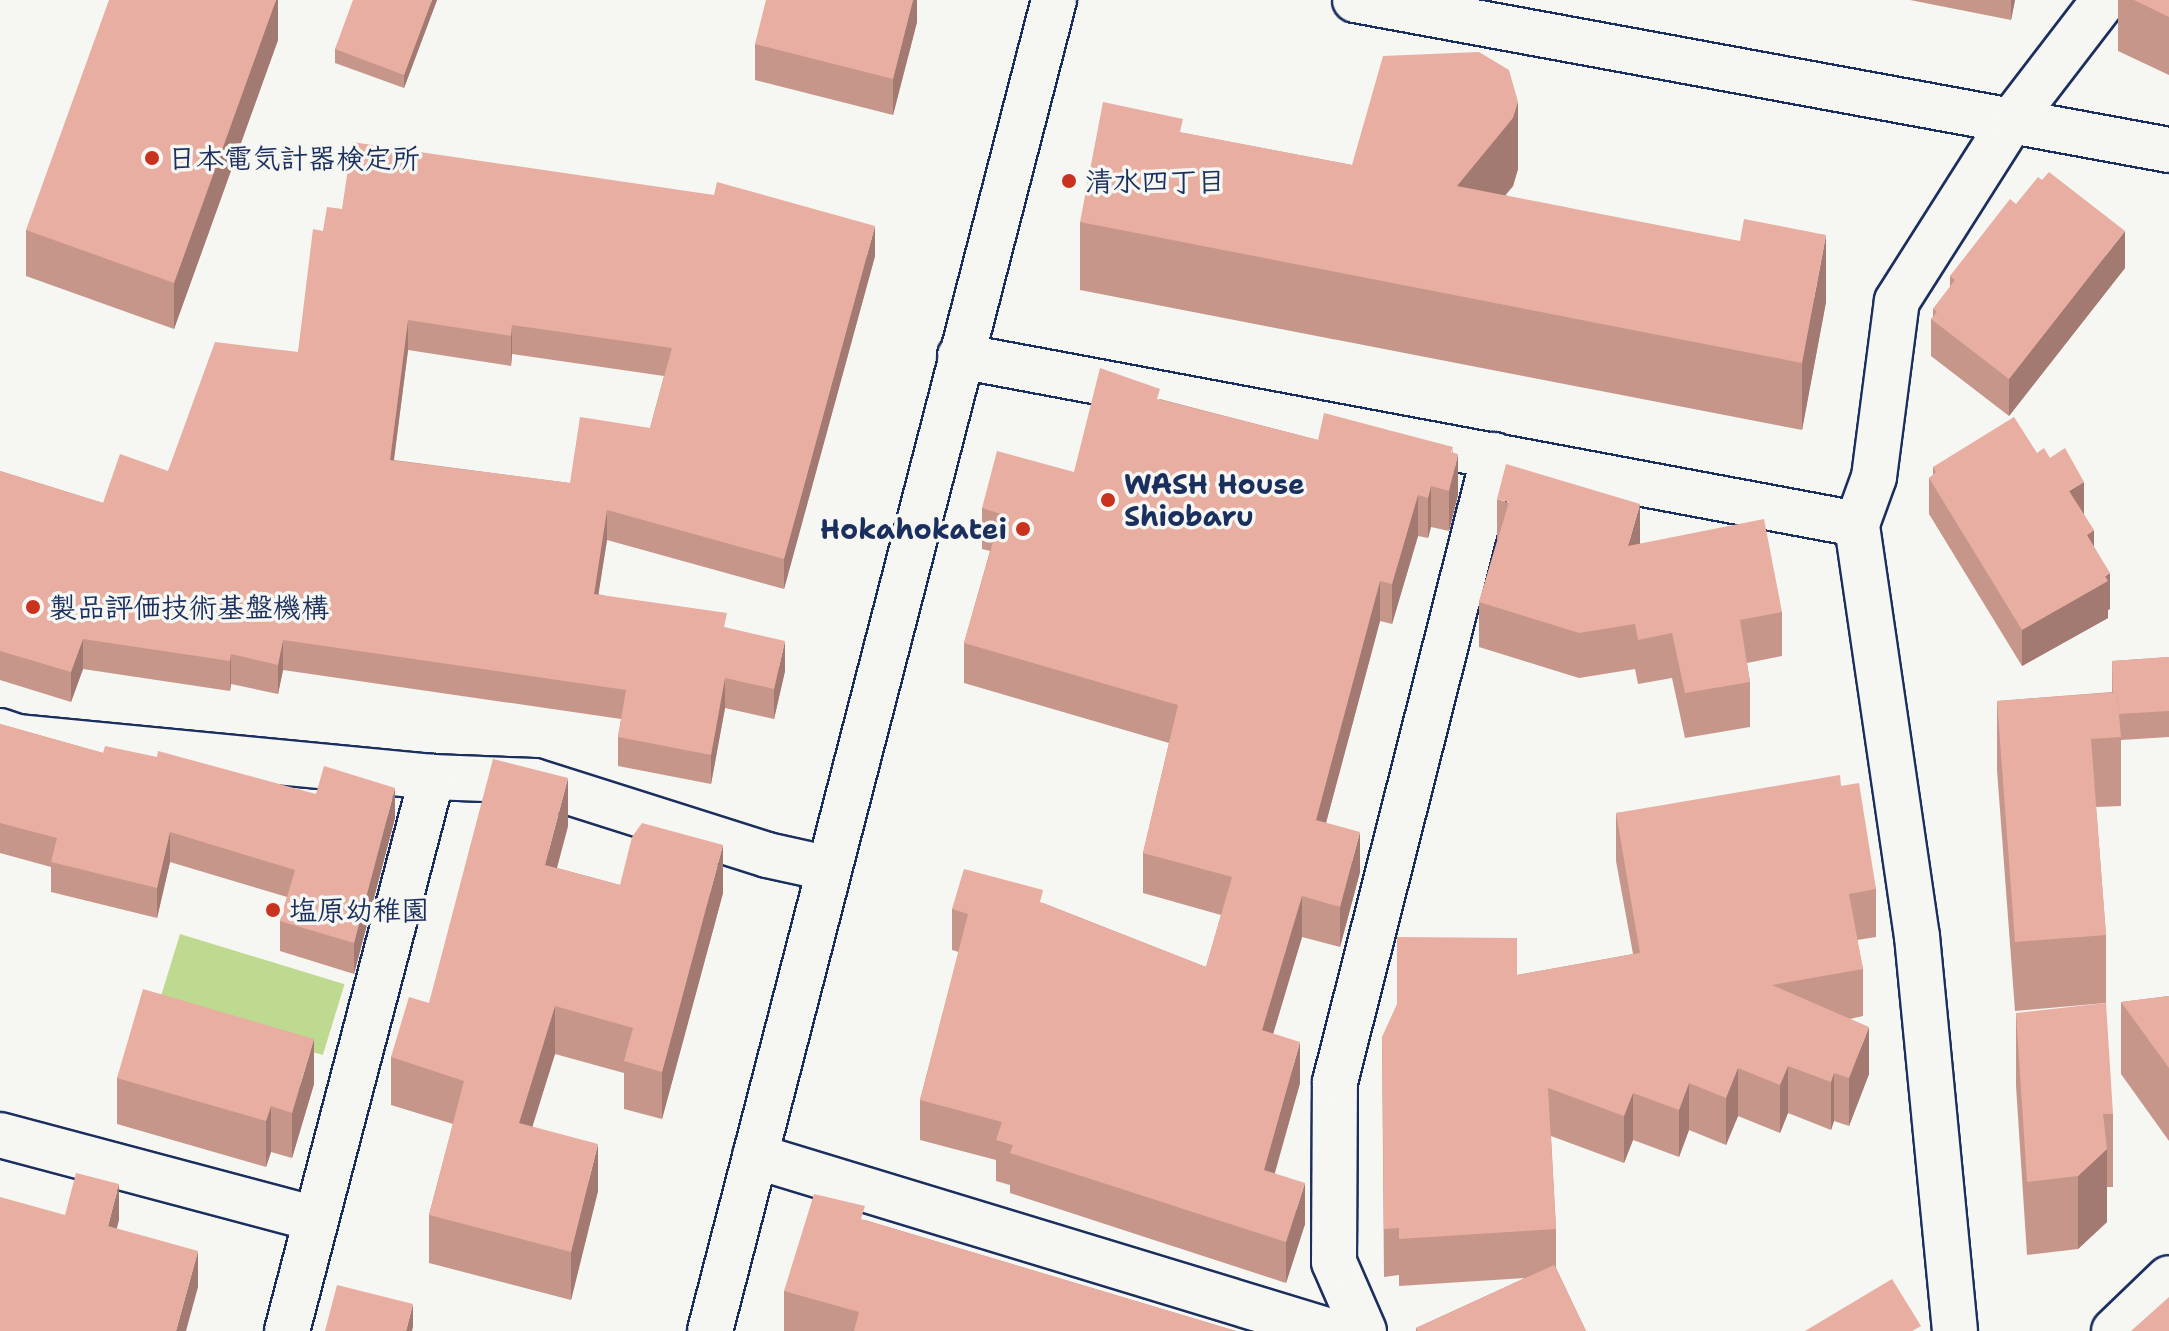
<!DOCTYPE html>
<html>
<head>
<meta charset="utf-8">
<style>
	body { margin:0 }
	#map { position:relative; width:2169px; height:1331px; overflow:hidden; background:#f6f6f2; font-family:"Shantell Sans","Klee One",sans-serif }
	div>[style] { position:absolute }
	.green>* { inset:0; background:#bed990; transform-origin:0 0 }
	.roads { filter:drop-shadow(2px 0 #1b2f5e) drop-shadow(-2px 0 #1b2f5e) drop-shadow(0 2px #1b2f5e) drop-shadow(0 -2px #1b2f5e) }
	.minor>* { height:44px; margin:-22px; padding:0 22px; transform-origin:22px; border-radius:22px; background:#f6f6f2 }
	.wall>* { inset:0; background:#c7968a }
	.shaded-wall>* { inset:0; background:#a27a71 }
	.building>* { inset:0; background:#e7aea1 }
	.dots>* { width:22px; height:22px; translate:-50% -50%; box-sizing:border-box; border:4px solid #f6f6f2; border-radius:50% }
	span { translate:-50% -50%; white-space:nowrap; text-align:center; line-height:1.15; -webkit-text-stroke:7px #f6f6f2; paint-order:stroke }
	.poi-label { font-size:28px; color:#1b2f5e; font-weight:700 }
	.left { translate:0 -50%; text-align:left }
	.right { translate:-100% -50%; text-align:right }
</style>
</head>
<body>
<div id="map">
	<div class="green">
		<div style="left:180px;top:934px;width:172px;height:74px;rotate:17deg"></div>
	</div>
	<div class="roads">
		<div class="minor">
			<div style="left:1355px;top:0;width:828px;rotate:10.44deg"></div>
			<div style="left:960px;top:356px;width:913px;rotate:10.61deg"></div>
			<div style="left:0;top:731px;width:18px;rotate:19deg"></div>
			<div style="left:17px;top:737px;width:417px;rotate:5.5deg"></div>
			<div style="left:432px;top:777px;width:102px;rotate:2.2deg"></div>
			<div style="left:534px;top:781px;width:244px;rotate:17.6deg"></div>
			<div style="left:767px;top:855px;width:60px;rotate:12.4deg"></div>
			<div style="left:0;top:1135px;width:326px;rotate:14.9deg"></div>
			<div style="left:755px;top:1156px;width:601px;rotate:16.93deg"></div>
			<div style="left:287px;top:1331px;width:573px;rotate:-75.33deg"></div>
			<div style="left:710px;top:1331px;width:1375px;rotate:-75.51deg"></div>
			<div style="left:1364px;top:1331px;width:75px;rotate:-113.5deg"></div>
			<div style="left:1334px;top:1262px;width:180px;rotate:-89.7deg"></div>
			<div style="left:1335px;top:1082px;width:647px;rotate:-75.77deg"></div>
			<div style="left:1955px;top:1331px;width:396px;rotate:-95.5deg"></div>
			<div style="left:1917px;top:937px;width:417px;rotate:-98.3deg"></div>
			<div style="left:1857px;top:524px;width:50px;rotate:-70.1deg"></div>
			<div style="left:1874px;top:477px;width:177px;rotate:-82.6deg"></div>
			<div style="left:1897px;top:301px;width:214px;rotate:-57.6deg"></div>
			<div style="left:2012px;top:120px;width:151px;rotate:-52.5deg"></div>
			<div style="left:2114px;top:1331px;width:76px;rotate:-43.9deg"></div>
		</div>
	</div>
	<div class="wall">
		<div style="clip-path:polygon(278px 0,278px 40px,174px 329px,26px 276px,26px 230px)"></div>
		<div style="clip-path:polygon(437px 0,404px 88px,335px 63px,335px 49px)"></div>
		<div style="clip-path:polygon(917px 0,917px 22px,893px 115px,755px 80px,755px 44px)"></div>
		<div style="clip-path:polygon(1910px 0,2015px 0,2011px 20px)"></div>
		<div style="clip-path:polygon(2118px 0,2169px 0,2169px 75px,2118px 51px)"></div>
		<div style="clip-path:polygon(1183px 133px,1352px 165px,1518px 169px,1513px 186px,1505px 195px,1826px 302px,1802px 430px,1080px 290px,1080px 222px)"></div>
		<div style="clip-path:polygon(2016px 204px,2125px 268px,2009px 416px,1931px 356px,1931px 319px,1933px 317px,1933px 309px,1950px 287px,1950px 276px)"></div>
		<div style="clip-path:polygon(evenodd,342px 209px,875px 256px,784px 589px,607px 540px,598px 594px,727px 628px,785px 671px,774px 719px,725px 708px,711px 784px,618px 766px,618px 737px,621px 719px,283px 670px,278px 694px,231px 684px,230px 691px,83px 669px,71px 702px,0 680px,0 471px,103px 503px,168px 471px,298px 352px,323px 231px,342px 209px,408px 350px,511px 366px,512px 354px,664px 376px,650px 428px,570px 483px,394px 460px,408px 350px)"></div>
		<div style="clip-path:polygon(1160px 399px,1318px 440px,1453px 453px,1458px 495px,1449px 531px,1431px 527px,1428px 538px,1418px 536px,1392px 624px,1380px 621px,1326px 823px,1360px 872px,1340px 947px,1302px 937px,1273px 1034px,1300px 1083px,1275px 1173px,1305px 1224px,1286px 1283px,1010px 1193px,1010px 1185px,996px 1181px,996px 1160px,920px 1140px,920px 1100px,959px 952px,952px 950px,952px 909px,1043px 903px,1206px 967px,1221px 915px,1143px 893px,1143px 853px,1169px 743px,964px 683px,964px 643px,990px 551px,982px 549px,982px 508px,1074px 472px)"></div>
		<div style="clip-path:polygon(2037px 453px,2050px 458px,2084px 515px,2110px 609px,2108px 610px,2108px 618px,2022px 666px,1929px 514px,1929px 478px,1933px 475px,1933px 467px)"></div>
		<div style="clip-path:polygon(1497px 499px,1640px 544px,1782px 612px,1782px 656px,1747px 663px,1750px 682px,1750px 727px,1685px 738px,1672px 678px,1638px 684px,1635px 669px,1579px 678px,1479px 647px,1479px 602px,1497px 541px)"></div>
		<div style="clip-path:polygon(2169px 657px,2169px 737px,2121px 740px,2121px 806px,2096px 807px,2106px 935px,2106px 1003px,2015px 1011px,1997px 770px,1997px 701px,2112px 692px,2112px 661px)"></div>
		<div style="clip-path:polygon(0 724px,103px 753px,395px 818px,354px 974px,280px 951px,280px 921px,287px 897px,170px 862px,157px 918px,51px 892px,51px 867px,0 853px)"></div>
		<div style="clip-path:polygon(1841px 786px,1876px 889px,1876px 937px,1857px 940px,1863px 969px,1863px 1016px,1850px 1019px,1869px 1074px,1849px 1126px,1834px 1121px,1831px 1130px,1788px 1113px,1780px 1133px,1738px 1116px,1726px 1145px,1689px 1130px,1679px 1157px,1633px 1140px,1624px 1163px,1551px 1136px,1556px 1229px,1556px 1268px,1586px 1331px,1416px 1331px,1416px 1328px,1525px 1278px,1399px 1286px,1399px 1275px,1384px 1277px,1382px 1037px,1517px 975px,1633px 954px,1616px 861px,1616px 813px)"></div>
		<div style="clip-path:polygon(568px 826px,557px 868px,620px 885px,723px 893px,662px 1119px,624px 1109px,624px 1073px,555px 1054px,532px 1126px,598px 1191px,571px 1300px,429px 1263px,429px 1215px,453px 1124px,391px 1105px,391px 1057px,429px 1003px)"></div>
		<div style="clip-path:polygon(2169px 996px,2169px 1141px,2121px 1074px,2121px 1002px)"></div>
		<div style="clip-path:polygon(2016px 1013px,2113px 1114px,2113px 1187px,2107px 1187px,2107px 1222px,2078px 1249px,2027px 1255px,2016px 1086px)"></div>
		<div style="clip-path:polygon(117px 1078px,314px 1084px,292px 1158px,271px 1152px,266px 1167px,117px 1124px)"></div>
		<div style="clip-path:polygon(865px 1220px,1236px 1331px,784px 1331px,784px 1291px)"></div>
	</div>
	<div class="shaded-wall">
		<div style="clip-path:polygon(276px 0,278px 0,278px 40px,174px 329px,174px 283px)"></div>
		<div style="clip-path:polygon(432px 0,437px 0,404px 88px,404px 75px)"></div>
		<div style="clip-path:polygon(913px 0,917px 0,917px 22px,893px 115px,893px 79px)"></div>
		<div style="clip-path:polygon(2011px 0,2015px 0,2011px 20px)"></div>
		<div style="clip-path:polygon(1518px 102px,1518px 169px,1513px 186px,1457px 254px,1457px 186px)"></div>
		<div style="clip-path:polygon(875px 226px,875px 256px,784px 589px,784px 559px)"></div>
		<div style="clip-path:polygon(2125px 231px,2125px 268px,2009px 416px,2009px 379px)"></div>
		<div style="clip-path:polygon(1826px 235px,1826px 302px,1802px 430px,1802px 363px)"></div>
		<div style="clip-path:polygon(408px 320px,408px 350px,390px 489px,390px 460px)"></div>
		<div style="clip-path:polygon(512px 325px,512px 354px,511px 366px,511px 336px)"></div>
		<div style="clip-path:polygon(1453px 447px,1453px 476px,1458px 454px,1458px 495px,1449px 531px,1449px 491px)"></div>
		<div style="clip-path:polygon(2084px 482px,2084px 518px,2069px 491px)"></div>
		<div style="clip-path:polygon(1431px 486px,1431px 527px,1428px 538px,1428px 498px)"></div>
		<div style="clip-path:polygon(1418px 495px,1418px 536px,1392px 624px,1392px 584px)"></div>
		<div style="clip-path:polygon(1640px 504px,1640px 549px,1628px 546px)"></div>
		<div style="clip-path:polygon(607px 510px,607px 540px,594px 623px,594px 594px)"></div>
		<div style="clip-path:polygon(2094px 530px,2094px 567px,2087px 535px)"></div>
		<div style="clip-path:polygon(2110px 573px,2110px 609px,2108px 610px,2108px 618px,2022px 666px,2022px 630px)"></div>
		<div style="clip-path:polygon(1380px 581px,1380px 621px,1316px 860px,1316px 820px)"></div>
		<div style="clip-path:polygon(83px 639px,83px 669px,71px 702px,71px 672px)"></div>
		<div style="clip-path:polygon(283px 640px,283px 670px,278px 694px,278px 665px)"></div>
		<div style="clip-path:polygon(785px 641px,785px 671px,774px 719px,774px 689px)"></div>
		<div style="clip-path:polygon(231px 654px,231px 684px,230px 691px,230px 661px)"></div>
		<div style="clip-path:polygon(725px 678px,725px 708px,711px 784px,711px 755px)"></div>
		<div style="clip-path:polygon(568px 778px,568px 826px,545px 912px,545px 865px)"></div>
		<div style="clip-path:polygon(395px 788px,395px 818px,354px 974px,354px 943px)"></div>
		<div style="clip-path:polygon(170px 832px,170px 862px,157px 918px,157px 888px)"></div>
		<div style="clip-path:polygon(1360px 832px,1360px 872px,1340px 947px,1340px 907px)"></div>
		<div style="clip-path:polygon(723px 845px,723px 893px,662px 1119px,662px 1072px)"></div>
		<div style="clip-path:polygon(1302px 896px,1302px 937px,1262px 1071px,1262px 1030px)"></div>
		<div style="clip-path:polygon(555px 1006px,555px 1054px,519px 1170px,519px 1123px)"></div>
		<div style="clip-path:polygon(1869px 1027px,1869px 1074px,1849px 1126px,1849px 1078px)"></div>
		<div style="clip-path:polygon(314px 1039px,314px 1084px,292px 1158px,292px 1113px)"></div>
		<div style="clip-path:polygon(1300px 1042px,1300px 1083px,1264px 1210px,1264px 1170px)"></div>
		<div style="clip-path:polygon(1788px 1066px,1788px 1113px,1780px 1133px,1780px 1085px)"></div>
		<div style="clip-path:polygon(1738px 1068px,1738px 1116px,1726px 1145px,1726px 1098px)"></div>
		<div style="clip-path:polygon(1834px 1073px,1834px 1121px,1831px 1130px,1831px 1082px)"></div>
		<div style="clip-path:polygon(1689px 1083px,1689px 1130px,1679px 1157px,1679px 1110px)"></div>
		<div style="clip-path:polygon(1633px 1093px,1633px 1140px,1624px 1163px,1624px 1116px)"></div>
		<div style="clip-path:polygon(271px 1106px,271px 1152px,266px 1167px,266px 1121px)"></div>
		<div style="clip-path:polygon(598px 1144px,598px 1191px,571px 1300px,571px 1252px)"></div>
		<div style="clip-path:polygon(2107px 1149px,2107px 1222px,2078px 1249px,2078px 1176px)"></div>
		<div style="clip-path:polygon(1305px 1183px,1305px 1224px,1286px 1283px,1286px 1242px)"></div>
		<div style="clip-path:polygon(119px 1184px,119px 1220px,108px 1262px,108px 1226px)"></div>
		<div style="clip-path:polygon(198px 1251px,198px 1287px,186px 1331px,176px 1331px)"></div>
		<div style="clip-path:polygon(413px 1304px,413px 1327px,412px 1331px,406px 1331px)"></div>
	</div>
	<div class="building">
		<div style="clip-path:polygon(109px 0,276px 0,174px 283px,26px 230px)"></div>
		<div style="clip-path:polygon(353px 0,432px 0,404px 75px,335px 49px)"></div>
		<div style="clip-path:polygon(766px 0,913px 0,893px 79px,755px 44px)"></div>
		<div style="clip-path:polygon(2134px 0,2169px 0,2169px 17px)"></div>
		<div style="clip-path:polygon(1479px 52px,1509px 70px,1518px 102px,1513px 118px,1457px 186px,1740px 241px,1744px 219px,1826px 235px,1802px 363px,1080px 222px,1103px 102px,1183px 119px,1180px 132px,1352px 165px,1383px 56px)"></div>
		<div style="clip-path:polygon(evenodd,352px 142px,714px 195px,717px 182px,875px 226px,784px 559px,607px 510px,594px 594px,727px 613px,724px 627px,785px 641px,774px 689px,725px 678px,711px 755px,618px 737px,626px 690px,283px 640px,278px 665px,231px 654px,230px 661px,83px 639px,71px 672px,0 651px,0 471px,103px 503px,120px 454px,168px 471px,215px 342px,298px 352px,313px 229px,323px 231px,327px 207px,342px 209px,352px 142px,408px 320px,511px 336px,512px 325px,672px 348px,650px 428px,580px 417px,570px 483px,390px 460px,408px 320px)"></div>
		<div style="clip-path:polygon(2049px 172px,2125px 231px,2009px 379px,1931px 319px,1937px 312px,1933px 309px,1955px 280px,1950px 276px,2010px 199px,2016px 204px,2038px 177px,2042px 180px)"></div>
		<div style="clip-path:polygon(1100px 368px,1160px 389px,1157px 399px,1318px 440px,1324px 413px,1453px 447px,1451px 452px,1458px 454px,1449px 491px,1431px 486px,1428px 498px,1418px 495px,1392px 584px,1380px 581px,1316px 820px,1360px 832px,1340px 907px,1302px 896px,1262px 1030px,1300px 1042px,1264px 1170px,1305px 1183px,1286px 1242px,1010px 1153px,1013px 1145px,996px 1140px,1002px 1122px,920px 1100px,968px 914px,952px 909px,964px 869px,1043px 890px,1040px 902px,1206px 967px,1232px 877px,1143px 853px,1178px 705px,964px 643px,1001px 514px,982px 508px,997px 451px,1074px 472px)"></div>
		<div style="clip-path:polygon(2014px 417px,2037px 453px,2044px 448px,2050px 458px,2065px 448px,2084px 482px,2069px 491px,2094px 530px,2087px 535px,2110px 573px,2105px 576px,2108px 581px,2022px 630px,1929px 478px,1936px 472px,1933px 467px)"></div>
		<div style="clip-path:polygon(1506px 464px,1640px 504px,1628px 546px,1764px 519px,1782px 612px,1740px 620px,1750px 682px,1685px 693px,1672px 633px,1638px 640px,1635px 624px,1579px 633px,1479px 602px,1509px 502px,1497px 499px)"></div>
		<div style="clip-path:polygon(2169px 657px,2169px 711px,2119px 714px,2117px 692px,2113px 692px,2112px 661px)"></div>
		<div style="clip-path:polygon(2117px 692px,2121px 737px,2091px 739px,2106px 935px,2015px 942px,1997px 701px)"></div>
		<div style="clip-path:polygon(0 724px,103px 753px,105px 746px,157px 757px,158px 751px,316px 794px,324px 766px,395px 788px,354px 943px,280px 921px,295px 870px,170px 832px,157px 888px,51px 862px,57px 838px,0 823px)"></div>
		<div style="clip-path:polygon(493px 759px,568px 778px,545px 865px,620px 885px,632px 837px,642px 823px,723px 845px,662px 1072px,624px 1061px,633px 1028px,555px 1006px,519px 1123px,598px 1144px,571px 1252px,429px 1215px,464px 1081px,391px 1057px,409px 997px,429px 1003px)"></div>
		<div style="clip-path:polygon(1840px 775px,1841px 786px,1859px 783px,1876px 889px,1849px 894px,1863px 969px,1772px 985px,1869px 1027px,1849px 1078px,1834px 1073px,1831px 1082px,1788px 1066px,1780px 1085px,1738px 1068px,1726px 1098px,1689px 1083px,1679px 1110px,1633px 1093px,1624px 1116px,1548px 1088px,1556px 1229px,1399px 1239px,1399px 1228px,1384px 1229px,1382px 1037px,1397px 1004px,1397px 937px,1517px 938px,1517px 975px,1640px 953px,1616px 813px)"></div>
		<div style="clip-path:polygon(143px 989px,314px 1039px,292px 1113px,271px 1106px,266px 1121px,117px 1078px)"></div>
		<div style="clip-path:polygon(2169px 996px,2169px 1068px,2121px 1002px)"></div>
		<div style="clip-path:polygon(2106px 1003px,2113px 1114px,2103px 1114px,2107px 1149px,2078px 1176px,2027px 1182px,2016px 1013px)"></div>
		<div style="clip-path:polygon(76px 1173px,119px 1184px,108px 1226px,198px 1251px,176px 1331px,0 1331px,0 1197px,65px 1215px)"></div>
		<div style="clip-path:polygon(814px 1194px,865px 1206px,861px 1219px,1236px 1331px,854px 1331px,859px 1312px,784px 1291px)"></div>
		<div style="clip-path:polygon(1554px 1265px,1586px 1331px,1418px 1331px,1416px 1328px)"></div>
		<div style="clip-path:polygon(1892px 1279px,1921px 1326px,1912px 1331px,1805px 1331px)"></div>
		<div style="clip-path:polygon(337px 1285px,413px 1304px,406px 1331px,325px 1331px)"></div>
		<div style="clip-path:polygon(2169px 1297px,2169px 1331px,2131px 1331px)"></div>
	</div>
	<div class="dots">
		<div style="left:152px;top:158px;background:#c8321e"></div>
		<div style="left:1069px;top:181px;background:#c8321e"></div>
		<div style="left:1108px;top:500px;background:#c8321e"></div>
		<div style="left:1023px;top:529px;background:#c8321e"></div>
		<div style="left:33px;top:607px;background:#c8321e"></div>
		<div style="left:273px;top:910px;background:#c8321e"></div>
	</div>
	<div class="poi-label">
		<span class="left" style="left:168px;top:158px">日本電気計器検定所</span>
		<span class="left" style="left:1085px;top:181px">清水四丁目</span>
		<span class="left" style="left:1124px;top:500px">WASH House<br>Shiobaru</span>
		<span class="right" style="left:1007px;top:529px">Hokahokatei</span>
		<span class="left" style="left:49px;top:607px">製品評価技術基盤機構</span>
		<span class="left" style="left:289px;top:910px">塩原幼稚園</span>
	</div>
</div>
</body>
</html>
